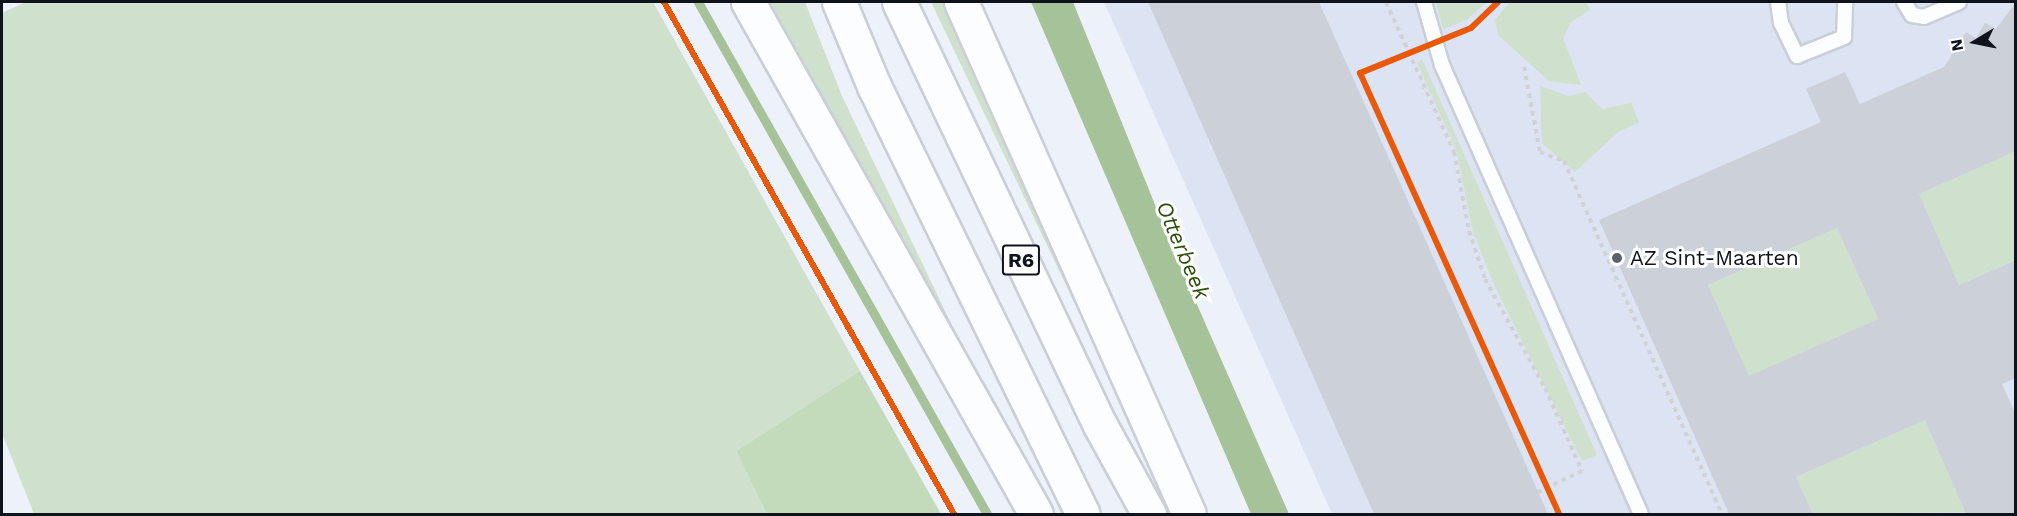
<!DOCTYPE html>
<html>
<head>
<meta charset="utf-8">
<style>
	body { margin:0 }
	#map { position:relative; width:2017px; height:516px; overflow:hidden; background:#edf1fa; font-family:"Work Sans",sans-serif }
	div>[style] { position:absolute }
	.built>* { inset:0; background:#dce3f2 }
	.green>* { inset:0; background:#cfe0cc; transform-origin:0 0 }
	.forest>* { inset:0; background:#c3dabb }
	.water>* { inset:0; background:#a6c299 }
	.stream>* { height:9px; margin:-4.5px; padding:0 4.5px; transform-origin:4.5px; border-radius:4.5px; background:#a6c299 }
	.building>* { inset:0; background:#ccd0d8 }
	.path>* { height:4px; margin-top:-2px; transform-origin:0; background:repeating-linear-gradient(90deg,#d0d2d4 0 4.5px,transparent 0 9px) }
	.roads { filter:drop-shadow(2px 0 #caced6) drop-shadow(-2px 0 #caced6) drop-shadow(0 2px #caced6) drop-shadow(0 -2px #caced6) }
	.lane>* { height:14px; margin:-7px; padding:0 7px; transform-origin:7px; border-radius:7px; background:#fcfdfe }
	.highway>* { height:33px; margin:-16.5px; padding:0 16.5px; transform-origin:16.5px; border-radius:16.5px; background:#fcfdfe }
	.cycleway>* { height:6px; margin:-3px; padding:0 3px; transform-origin:3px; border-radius:3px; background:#e8590c }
	.dots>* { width:16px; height:16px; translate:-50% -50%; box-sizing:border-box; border:3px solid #fff; border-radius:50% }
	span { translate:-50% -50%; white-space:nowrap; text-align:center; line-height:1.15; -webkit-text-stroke:6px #fff; paint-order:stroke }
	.shield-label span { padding:2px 4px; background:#fff; border:2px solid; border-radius:4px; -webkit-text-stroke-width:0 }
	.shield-label { font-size:20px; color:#0f131b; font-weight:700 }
	.poi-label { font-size:21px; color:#0f131b }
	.left { translate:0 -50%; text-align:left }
	.water-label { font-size:22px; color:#2c500c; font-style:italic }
	.frame { position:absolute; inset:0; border:3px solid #0f131b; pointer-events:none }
	.north { position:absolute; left:1945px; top:12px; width:60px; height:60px; -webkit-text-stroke:4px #fff; paint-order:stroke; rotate:260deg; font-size:16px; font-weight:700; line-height:24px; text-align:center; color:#0f131b }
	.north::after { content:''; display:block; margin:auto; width:21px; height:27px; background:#0f131b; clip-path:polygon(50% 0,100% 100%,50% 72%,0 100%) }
</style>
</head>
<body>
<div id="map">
	<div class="built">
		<div style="clip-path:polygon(1104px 2px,2015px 2px,2015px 514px,1332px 514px)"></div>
	</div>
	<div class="green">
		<div style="clip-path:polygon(26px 2px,653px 2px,860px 371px,736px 451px,767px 514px,34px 514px,2px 433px,2px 13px)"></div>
		<div style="clip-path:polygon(770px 2px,805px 2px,842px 96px,982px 388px)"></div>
		<div style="clip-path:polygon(931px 2px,947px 2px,1119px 396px)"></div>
		<div style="clip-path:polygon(1436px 2px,1486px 2px,1467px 20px,1443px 29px)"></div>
		<div style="clip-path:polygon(1510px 2px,1586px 2px,1590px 10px,1571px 22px,1563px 38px,1581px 85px,1549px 81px,1498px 35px,1495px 20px)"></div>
		<div style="clip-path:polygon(1422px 59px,1597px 455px,1582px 461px,1495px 287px,1473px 232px,1456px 149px,1417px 63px)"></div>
		<div style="clip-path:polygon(1540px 86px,1568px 96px,1585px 92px,1602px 109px,1631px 103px,1639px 122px,1618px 132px,1575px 172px,1542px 143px)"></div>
		<div style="clip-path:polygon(2015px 151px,2015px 260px,1959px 285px,1919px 194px)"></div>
		<div style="left:1837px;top:228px;width:100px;height:141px;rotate:66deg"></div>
		<div style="clip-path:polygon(1925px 420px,1965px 512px,1813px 514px,1796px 477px)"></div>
	</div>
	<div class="forest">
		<div style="clip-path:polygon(860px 371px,941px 514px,767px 514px,736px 451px)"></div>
	</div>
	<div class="water">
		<div style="clip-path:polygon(1031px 2px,1073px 2px,1177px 259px,1289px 514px,1251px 514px)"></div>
	</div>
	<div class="stream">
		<div style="left:698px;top:2px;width:588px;rotate:60.56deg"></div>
	</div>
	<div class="building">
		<div style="clip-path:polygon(1148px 2px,1319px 2px,1548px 514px,1374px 514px)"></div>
		<div style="clip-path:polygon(evenodd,2016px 2px,2016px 151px,1919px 194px,1959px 285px,2016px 260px,2016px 378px,2002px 384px,2016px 415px,2016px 514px,1966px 514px,1925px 420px,1796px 477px,1813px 514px,1729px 514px,1599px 220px,1821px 122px,1806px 89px,1845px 72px,1860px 104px,1944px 67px,1966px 32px,1976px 38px,1985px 23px,1996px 29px,2016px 2px,1837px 228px,1878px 319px,1749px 376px,1708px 285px,1837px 228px)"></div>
	</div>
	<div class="path">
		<div style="left:1386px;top:2px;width:165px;rotate:65.6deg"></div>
		<div style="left:1454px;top:152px;width:80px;rotate:79.2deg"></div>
		<div style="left:1469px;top:231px;width:51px;rotate:71.6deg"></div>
		<div style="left:1485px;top:279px;width:124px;rotate:61.2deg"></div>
		<div style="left:1545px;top:388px;width:91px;rotate:66deg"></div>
		<div style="left:1582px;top:471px;width:49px;rotate:154.5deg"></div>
		<div style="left:1524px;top:67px;width:86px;rotate:79.3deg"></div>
		<div style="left:1540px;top:152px;width:26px;rotate:21deg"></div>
		<div style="left:1564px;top:161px;width:387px;rotate:65.9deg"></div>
	</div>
	<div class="roads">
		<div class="lane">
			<div style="left:1424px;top:2px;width:66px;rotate:74.1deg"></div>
			<div style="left:1442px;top:65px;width:491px;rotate:66.1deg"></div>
			<div style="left:1778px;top:2px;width:21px;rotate:82deg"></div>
			<div style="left:1781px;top:23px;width:37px;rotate:64deg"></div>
			<div style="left:1797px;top:56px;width:51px;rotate:-22deg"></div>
			<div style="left:1844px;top:37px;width:35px;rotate:-88deg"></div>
			<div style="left:1904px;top:2px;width:15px;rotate:58deg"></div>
			<div style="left:1912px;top:15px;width:12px;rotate:9deg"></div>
			<div style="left:1924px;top:17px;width:38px;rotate:-23deg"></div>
		</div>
		<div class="highway">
			<div style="left:748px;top:2px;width:587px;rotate:60.64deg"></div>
			<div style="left:839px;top:2px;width:91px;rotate:67.4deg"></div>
			<div style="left:874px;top:86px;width:476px;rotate:64deg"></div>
			<div style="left:899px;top:2px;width:468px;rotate:64.6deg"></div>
			<div style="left:1100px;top:425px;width:102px;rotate:61.2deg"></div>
			<div style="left:961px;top:2px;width:560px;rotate:66deg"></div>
		</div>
	</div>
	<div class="cycleway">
		<div style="left:664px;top:2px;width:588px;rotate:60.47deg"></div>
		<div style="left:1498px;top:2px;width:37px;rotate:136deg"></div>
		<div style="left:1471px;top:28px;width:120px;rotate:157.9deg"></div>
		<div style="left:1360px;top:73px;width:484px;rotate:65.7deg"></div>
	</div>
	<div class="dots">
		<div style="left:1617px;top:258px;background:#5d6169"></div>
	</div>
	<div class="shield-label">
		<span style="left:1021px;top:260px">R6</span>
	</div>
	<div class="poi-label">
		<span class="left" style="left:1630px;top:258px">AZ Sint-Maarten</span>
	</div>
	<div class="water-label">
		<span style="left:1183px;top:250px;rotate:67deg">Otterbeek</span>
	</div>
	<div class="frame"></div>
	<div class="north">N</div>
</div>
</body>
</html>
